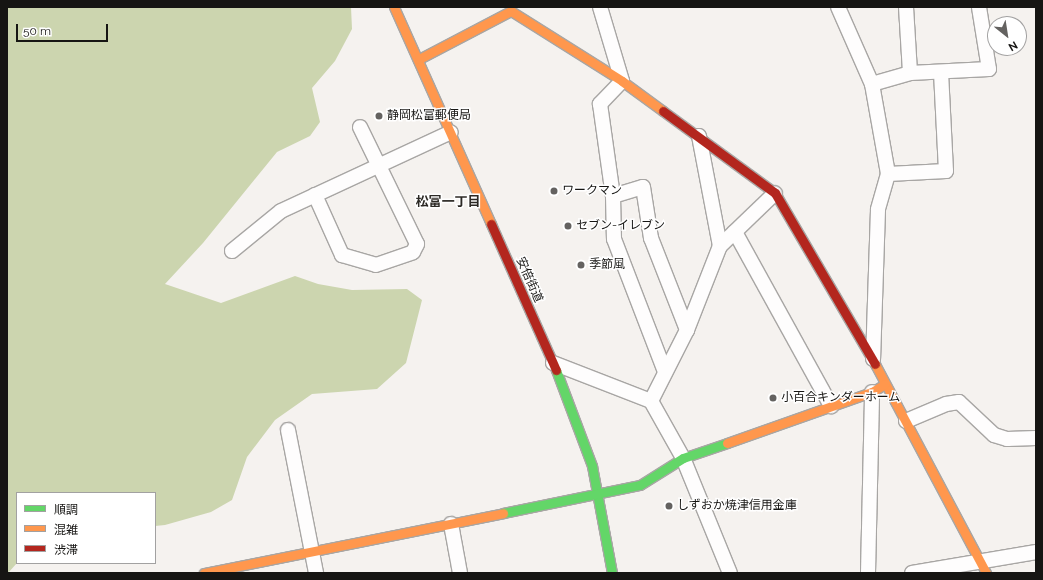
<!DOCTYPE html>
<html>
<head>
<meta charset="utf-8">
<style>
	body { margin:0 }
	#map { position:relative; width:1043px; height:580px; overflow:hidden; background:#f5f2ef; font-family:Raleway,"Noto Sans JP",sans-serif }
	div>[style] { position:absolute }
	.forest>* { inset:0; background:#ccd5af }
	.roads { filter:drop-shadow(1px 0 #a8a6a4) drop-shadow(-1px 0 #a8a6a4) drop-shadow(0 1px #a8a6a4) drop-shadow(0 -1px #a8a6a4) }
	.street>* { height:14px; margin:-7px; padding:0 7px; transform-origin:7px; border-radius:7px; background:#fefdfd }
	.fast>* { height:9px; margin:-4.5px; padding:0 4.5px; transform-origin:4.5px; border-radius:4.5px; background:#63d668 }
	.slow>* { height:9px; margin:-4.5px; padding:0 4.5px; transform-origin:4.5px; border-radius:4.5px; background:#ff974d }
	.jam>* { height:9px; margin:-4.5px; padding:0 4.5px; transform-origin:4.5px; border-radius:4.5px; background:#b3261e }
	.dots>* { width:11px; height:11px; translate:-50% -50%; box-sizing:border-box; border:2px solid #fff; border-radius:50% }
	span { translate:-50% -50%; white-space:nowrap; text-align:center; line-height:1.15; -webkit-text-stroke:3px #fff; paint-order:stroke }
	.poi-label { font-size:12px; color:#161513 }
	.left { translate:0 -50%; text-align:left }
	.street-label { font-size:12px; color:#161513 }
	.neighbourhood-label { font-size:13px; color:#2c2925; font-weight:700 }
	.frame { position:absolute; inset:0; border:8px solid #161513; pointer-events:none }
	.legend { position:absolute; left:16px; top:492px; width:140px; height:72px; box-sizing:border-box; background:#fff; border:1px solid #a2a1a1; margin:0; padding:5px 7px; list-style:none; font-size:12px; color:#161513 }
	.legend li { display:flex; align-items:center; gap:8px; height:20px }
	.legend b { width:20px; border:1px solid #a2a1a1 }
	.north { position:absolute; left:987px; top:16px; width:40px; height:40px; box-sizing:border-box; background:#fff; border:1px solid #a2a1a1; border-radius:50%; rotate:150deg; font-size:11px; font-weight:700; line-height:16px; text-align:center; color:#161513 }
	.north::after { content:''; display:block; margin:auto; width:14px; height:18px; background:#646260; clip-path:polygon(50% 0,100% 100%,50% 72%,0 100%) }
	.scale { position:absolute; left:16px; top:24px; width:92px; height:18px; box-sizing:border-box; border:2px solid #161513; border-top:0; padding-left:5px; font-size:12px; line-height:14px; white-space:nowrap; color:#161513; -webkit-text-stroke:3px #fff; paint-order:stroke }
</style>
</head>
<body>
<div id="map">
	<div class="forest">
		<div style="clip-path:polygon(7px 7px,351px 7px,352px 29px,335px 61px,312px 88px,320px 122px,310px 136px,277px 152px,203px 243px,165px 284px,221px 303px,295px 276px,318px 284px,352px 290px,407px 289px,422px 300px,406px 363px,377px 389px,312px 394px,275px 420px,247px 457px,232px 500px,211px 512px,165px 525px,155px 526px,155px 493px,17px 493px,17px 563px,8px 573px)"></div>
	</div>
	<div class="roads">
		<div class="street">
			<div style="left:600px;top:7px;width:77px;rotate:73.4deg"></div>
			<div style="left:622px;top:81px;width:32px;rotate:134deg"></div>
			<div style="left:600px;top:104px;width:93px;rotate:82deg"></div>
			<div style="left:613px;top:196px;width:43px;rotate:88.7deg"></div>
			<div style="left:614px;top:239px;width:142px;rotate:69deg"></div>
			<div style="left:838px;top:7px;width:84px;rotate:66.2deg"></div>
			<div style="left:872px;top:84px;width:91px;rotate:79.9deg"></div>
			<div style="left:888px;top:174px;width:37px;rotate:106deg"></div>
			<div style="left:878px;top:210px;width:149px;rotate:91.9deg"></div>
			<div style="left:906px;top:7px;width:66px;rotate:86.5deg"></div>
			<div style="left:872px;top:84px;width:40px;rotate:-16deg"></div>
			<div style="left:910px;top:73px;width:79px;rotate:-2.9deg"></div>
			<div style="left:989px;top:69px;width:63px;rotate:-99.2deg"></div>
			<div style="left:699px;top:136px;width:112px;rotate:79.2deg"></div>
			<div style="left:888px;top:174px;width:58px;rotate:-3deg"></div>
			<div style="left:946px;top:171px;width:98px;rotate:-92.9deg"></div>
			<div style="left:315px;top:195px;width:66px;rotate:65.8deg"></div>
			<div style="left:342px;top:255px;width:35px;rotate:16deg"></div>
			<div style="left:376px;top:265px;width:39px;rotate:-19deg"></div>
			<div style="left:413px;top:252px;width:9px;rotate:-63deg"></div>
			<div style="left:417px;top:244px;width:130px;rotate:-116deg"></div>
			<div style="left:613px;top:196px;width:31px;rotate:-17deg"></div>
			<div style="left:643px;top:187px;width:52px;rotate:81.1deg"></div>
			<div style="left:651px;top:238px;width:99px;rotate:68.6deg"></div>
			<div style="left:735px;top:232px;width:199px;rotate:61.1deg"></div>
			<div style="left:232px;top:251px;width:63px;rotate:-39.2deg"></div>
			<div style="left:281px;top:211px;width:187px;rotate:-24.9deg"></div>
			<div style="left:553px;top:363px;width:105px;rotate:21.2deg"></div>
			<div style="left:651px;top:401px;width:65px;rotate:60.7deg"></div>
			<div style="left:683px;top:458px;width:124px;rotate:67.8deg"></div>
			<div style="left:651px;top:401px;width:80px;rotate:-63.1deg"></div>
			<div style="left:687px;top:330px;width:90px;rotate:-68.6deg"></div>
			<div style="left:720px;top:246px;width:76px;rotate:-43.9deg"></div>
			<div style="left:906px;top:421px;width:43px;rotate:-23deg"></div>
			<div style="left:946px;top:404px;width:13px;rotate:-9deg"></div>
			<div style="left:959px;top:402px;width:48px;rotate:43.3deg"></div>
			<div style="left:994px;top:435px;width:14px;rotate:17deg"></div>
			<div style="left:1007px;top:439px;width:29px;rotate:-2deg"></div>
			<div style="left:288px;top:430px;width:146px;rotate:78.9deg"></div>
			<div style="left:451px;top:524px;width:50px;rotate:79.6deg"></div>
			<div style="left:868px;top:573px;width:181px;rotate:-88.7deg"></div>
			<div style="left:912px;top:573px;width:126px;rotate:-9.6deg"></div>
		</div>
		<div class="fast">
			<div style="left:556px;top:370px;width:103px;rotate:69.4deg"></div>
			<div style="left:592px;top:466px;width:109px;rotate:79.4deg"></div>
			<div style="left:503px;top:513px;width:140px;rotate:-11.6deg"></div>
			<div style="left:640px;top:485px;width:51px;rotate:-32.1deg"></div>
			<div style="left:683px;top:458px;width:46px;rotate:-18.8deg"></div>
		</div>
		<div class="slow">
			<div style="left:394px;top:7px;width:238px;rotate:65.9deg"></div>
			<div style="left:419px;top:59px;width:104px;rotate:-27.6deg"></div>
			<div style="left:511px;top:11px;width:131px;rotate:32.2deg"></div>
			<div style="left:622px;top:81px;width:51px;rotate:36.2deg"></div>
			<div style="left:875px;top:364px;width:237px;rotate:62deg"></div>
			<div style="left:727px;top:443px;width:154px;rotate:-19.4deg"></div>
			<div style="left:872px;top:392px;width:15px;rotate:-32deg"></div>
			<div style="left:204px;top:573px;width:305px;rotate:-11.3deg"></div>
		</div>
		<div class="jam">
			<div style="left:663px;top:111px;width:139px;rotate:36.2deg"></div>
			<div style="left:775px;top:193px;width:198px;rotate:59.7deg"></div>
			<div style="left:491px;top:224px;width:160px;rotate:66deg"></div>
		</div>
	</div>
	<div class="dots">
		<div style="left:379px;top:116px;background:#646260"></div>
		<div style="left:554px;top:191px;background:#646260"></div>
		<div style="left:568px;top:226px;background:#646260"></div>
		<div style="left:581px;top:265px;background:#646260"></div>
		<div style="left:773px;top:398px;background:#646260"></div>
		<div style="left:669px;top:506px;background:#646260"></div>
	</div>
	<div class="poi-label">
		<span class="left" style="left:387px;top:116px">静岡松富郵便局</span>
		<span class="left" style="left:562px;top:191px">ワークマン</span>
		<span class="left" style="left:576px;top:226px">セブン-イレブン</span>
		<span class="left" style="left:589px;top:265px">季節風</span>
		<span class="left" style="left:781px;top:398px">小百合キンダーホーム</span>
		<span class="left" style="left:677px;top:506px">しずおか焼津信用金庫</span>
	</div>
	<div class="street-label">
		<span style="left:529px;top:280px;rotate:66deg">安倍街道</span>
	</div>
	<div class="neighbourhood-label">
		<span style="left:448px;top:202px">松富一丁目</span>
	</div>
	<div class="frame"></div>
	<ul class="legend">
	<li><b style="height:5px;background:#63d668"></b>順調</li>
	<li><b style="height:5px;background:#ff974d"></b>混雑</li>
	<li><b style="height:5px;background:#b3261e"></b>渋滞</li>
	</ul>
	<div class="north">N</div>
	<div class="scale">50 m</div>
</div>
</body>
</html>
